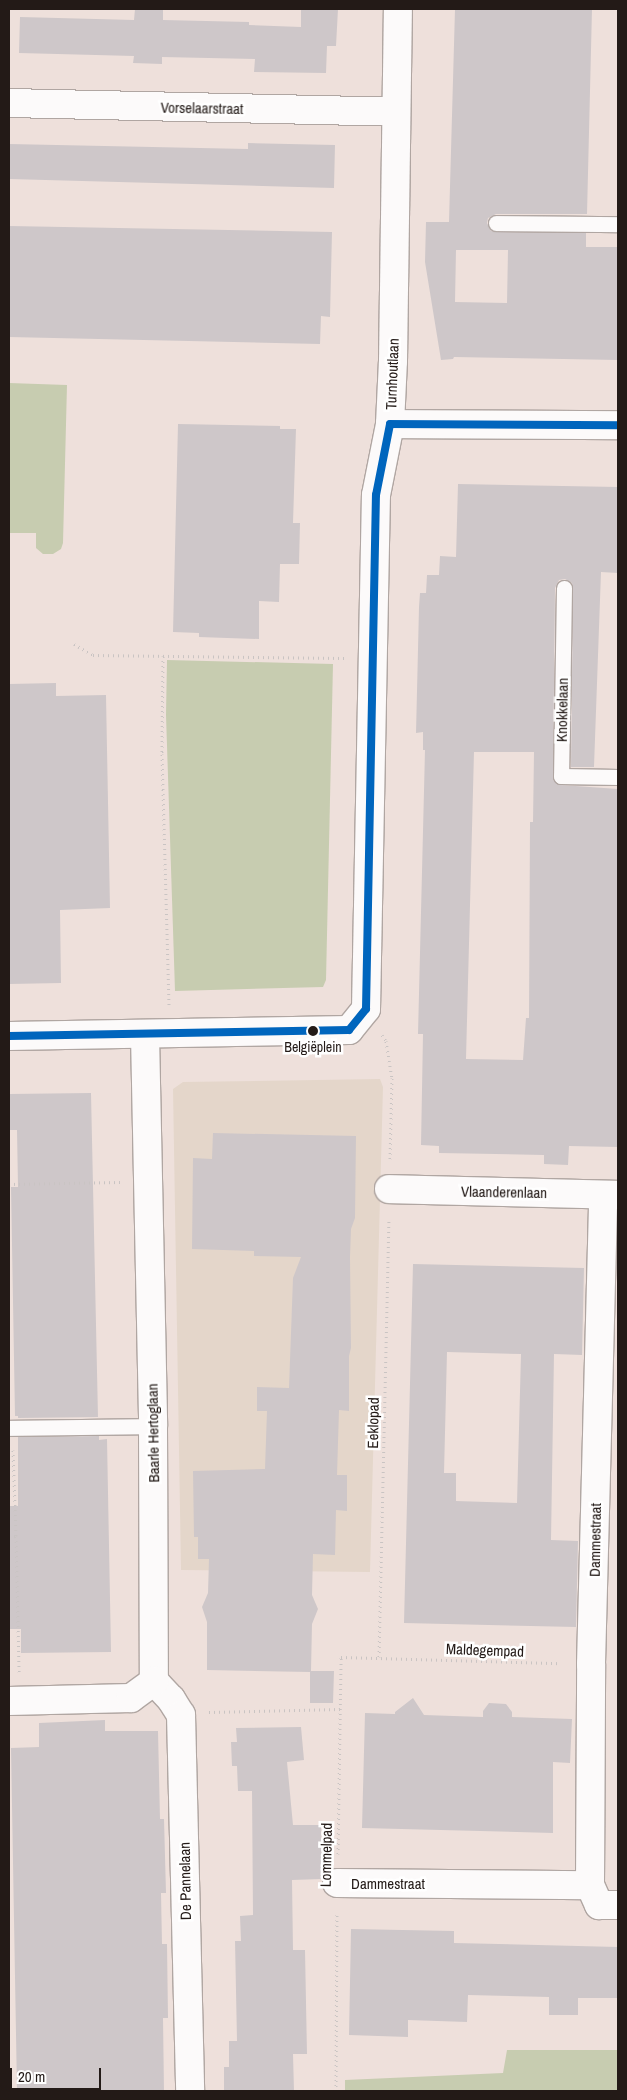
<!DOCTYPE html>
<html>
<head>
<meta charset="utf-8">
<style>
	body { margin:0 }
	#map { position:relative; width:627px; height:2100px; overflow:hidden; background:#eee0db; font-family:"Archivo Narrow",sans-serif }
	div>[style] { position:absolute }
	.education>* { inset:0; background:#e4d6ca }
	.green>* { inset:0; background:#c7ccb0 }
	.building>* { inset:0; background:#cec7c9 }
	.path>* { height:3px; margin-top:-1.5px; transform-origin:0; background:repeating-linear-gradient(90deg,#c9c4c3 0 1px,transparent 0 5px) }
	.roads { filter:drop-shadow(1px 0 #b0a6a2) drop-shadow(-1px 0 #b0a6a2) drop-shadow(0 1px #b0a6a2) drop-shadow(0 -1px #b0a6a2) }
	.lane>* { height:15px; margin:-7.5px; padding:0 7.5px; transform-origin:7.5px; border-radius:7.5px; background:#fcfafa }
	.street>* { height:28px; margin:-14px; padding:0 14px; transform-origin:14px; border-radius:14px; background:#fcfafa }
	.secondary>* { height:28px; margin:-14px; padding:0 14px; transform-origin:14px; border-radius:14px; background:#fcfafa }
	.bus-1>* { height:8px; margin:-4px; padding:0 4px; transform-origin:4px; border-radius:4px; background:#0065bd }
	.dots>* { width:14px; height:14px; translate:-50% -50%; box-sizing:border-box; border:2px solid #fff; border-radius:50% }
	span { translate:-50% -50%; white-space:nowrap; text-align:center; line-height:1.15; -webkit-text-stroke:5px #fff; paint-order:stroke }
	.bus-label { font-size:14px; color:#231a17 }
	.street-label { font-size:15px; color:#231a17 }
	.frame { position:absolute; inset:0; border:10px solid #231a17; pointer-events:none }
	.scale { position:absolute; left:10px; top:2068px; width:91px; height:22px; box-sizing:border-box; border:2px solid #231a17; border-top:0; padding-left:6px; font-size:15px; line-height:18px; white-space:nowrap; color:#231a17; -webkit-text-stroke:4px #fff; paint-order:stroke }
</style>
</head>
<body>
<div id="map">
	<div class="education">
		<div style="clip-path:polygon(380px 1079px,383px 1087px,370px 1572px,181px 1570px,173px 1089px,183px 1082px)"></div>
	</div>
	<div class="green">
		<div style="clip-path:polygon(9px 383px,67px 385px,63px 543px,61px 549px,53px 554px,43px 554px,36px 548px,36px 533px,9px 533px)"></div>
		<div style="clip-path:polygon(167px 660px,333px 664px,326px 980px,323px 987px,175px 991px,166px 715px)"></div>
		<div style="clip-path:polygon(507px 2050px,618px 2050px,618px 2091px,345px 2091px,345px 2080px,503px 2073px)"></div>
	</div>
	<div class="building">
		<div style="clip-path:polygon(135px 9px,163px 9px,163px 20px,249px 22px,249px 25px,301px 27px,301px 9px,338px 9px,336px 46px,327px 46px,326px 73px,254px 72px,255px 59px,162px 57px,162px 64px,133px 63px,134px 56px,19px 53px,20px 17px,134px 20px)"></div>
		<div style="clip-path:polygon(evenodd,455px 9px,592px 9px,587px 214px,496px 214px,488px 218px,487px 223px,491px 231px,496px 232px,586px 233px,586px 247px,618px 247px,618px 360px,454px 357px,453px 359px,441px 360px,425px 262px,426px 222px,449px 222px,455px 9px,456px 250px,508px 250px,507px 303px,455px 302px,456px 250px)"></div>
		<div style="clip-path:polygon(248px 143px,335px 145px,334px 188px,9px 179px,9px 144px,248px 149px)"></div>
		<div style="clip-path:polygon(9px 226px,332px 232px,330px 317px,321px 316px,320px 344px,9px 337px)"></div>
		<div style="clip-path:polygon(178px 424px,280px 426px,280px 429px,296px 429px,293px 523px,300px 523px,299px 564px,280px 564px,279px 602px,259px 601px,259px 639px,199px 637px,199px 633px,173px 632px)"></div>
		<div style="clip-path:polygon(evenodd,458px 484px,618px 487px,618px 573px,601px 572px,594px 767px,571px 767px,573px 588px,572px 583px,565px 579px,559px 580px,555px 588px,553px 780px,561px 785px,618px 789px,618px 1147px,569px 1146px,568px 1165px,544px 1164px,544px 1155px,439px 1153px,439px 1146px,421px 1145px,423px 1034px,418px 1034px,425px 750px,423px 750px,423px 732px,416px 733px,419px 607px,420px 593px,426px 593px,427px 575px,439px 575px,440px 556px,456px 557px,458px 484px,474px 752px,534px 752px,533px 822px,530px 822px,529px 1018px,526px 1018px,523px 1060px,466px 1059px,474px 752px)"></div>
		<div style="clip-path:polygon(56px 683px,56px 696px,106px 695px,110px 908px,60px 910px,61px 983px,9px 984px,9px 684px)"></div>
		<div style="clip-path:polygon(91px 1093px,98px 1417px,18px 1418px,18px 1416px,15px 1416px,11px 1187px,18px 1187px,17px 1130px,9px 1130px,9px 1094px)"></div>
		<div style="clip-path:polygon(213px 1133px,356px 1136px,355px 1218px,351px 1229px,350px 1257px,351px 1348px,349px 1356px,349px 1411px,339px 1410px,337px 1475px,347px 1475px,347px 1511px,336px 1510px,335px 1555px,313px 1554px,312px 1595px,318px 1609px,312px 1624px,311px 1671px,334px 1671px,333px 1703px,310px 1703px,310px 1672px,207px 1670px,207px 1622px,202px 1607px,208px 1593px,209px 1559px,198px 1559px,198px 1537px,194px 1537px,193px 1471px,265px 1469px,267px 1411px,257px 1411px,257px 1387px,289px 1388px,293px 1278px,301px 1257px,254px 1256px,254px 1251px,192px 1249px,193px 1158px,212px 1159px)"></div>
		<div style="clip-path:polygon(evenodd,413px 1264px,584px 1268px,582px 1355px,554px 1354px,551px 1540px,578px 1541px,576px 1627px,404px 1623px,413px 1264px,447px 1352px,521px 1354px,517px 1503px,456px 1501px,456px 1473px,444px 1473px,447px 1352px)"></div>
		<div style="clip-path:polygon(99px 1436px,99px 1440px,107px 1439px,111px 1652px,21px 1653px,21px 1629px,9px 1629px,9px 1506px,18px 1506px,18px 1437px)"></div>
		<div style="clip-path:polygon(413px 1698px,424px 1715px,483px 1717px,483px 1711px,489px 1703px,506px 1704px,512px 1712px,512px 1717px,572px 1719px,570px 1763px,553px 1762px,553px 1833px,362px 1828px,365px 1713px,395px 1714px,395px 1712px)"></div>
		<div style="clip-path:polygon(105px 1720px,105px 1731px,158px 1731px,160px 1819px,164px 1819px,166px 1893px,161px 1893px,162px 1944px,167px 1944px,168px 2018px,163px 2018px,164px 2091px,17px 2091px,11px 1748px,39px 1747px,39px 1723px)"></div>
		<div style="clip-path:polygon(301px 1727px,304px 1760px,287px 1762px,293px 1825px,321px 1825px,322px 1879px,292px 1880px,293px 1950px,305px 1950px,307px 2054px,293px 2054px,294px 2091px,229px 2091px,224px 2090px,224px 2067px,229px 2067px,229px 2041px,237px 2041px,235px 1941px,241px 1941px,240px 1916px,253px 1915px,252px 1791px,238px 1791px,237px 1766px,232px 1766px,231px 1742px,237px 1742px,236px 1728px)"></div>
		<div style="clip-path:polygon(351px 1929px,454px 1931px,454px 1943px,618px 1947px,618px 1998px,578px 1998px,578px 2015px,549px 2015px,549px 1997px,468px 1995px,467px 2022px,408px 2020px,408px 2037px,349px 2035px)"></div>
	</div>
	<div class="path">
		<div style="left:74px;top:644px;width:22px;rotate:30deg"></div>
		<div style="left:93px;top:655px;width:252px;rotate:0.7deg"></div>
		<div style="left:163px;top:656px;width:98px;rotate:90.6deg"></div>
		<div style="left:162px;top:754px;width:251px;rotate:88.4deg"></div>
		<div style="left:382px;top:1035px;width:7px;rotate:56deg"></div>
		<div style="left:386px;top:1041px;width:37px;rotate:81deg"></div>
		<div style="left:392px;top:1078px;width:81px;rotate:91.4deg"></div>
		<div style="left:9px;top:1184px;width:111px;rotate:-1deg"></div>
		<div style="left:13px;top:1450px;width:86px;rotate:88deg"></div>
		<div style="left:9px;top:1537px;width:7px;rotate:-8deg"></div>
		<div style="left:16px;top:1536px;width:136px;rotate:88.7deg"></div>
		<div style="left:379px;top:1657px;width:439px;rotate:-88.7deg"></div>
		<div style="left:209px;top:1712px;width:132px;rotate:-1.3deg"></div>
		<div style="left:338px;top:1854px;width:197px;rotate:-89.1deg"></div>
		<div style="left:341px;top:1657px;width:220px;rotate:1.6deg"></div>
		<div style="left:336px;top:2091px;width:178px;rotate:-89.7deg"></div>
	</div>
	<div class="roads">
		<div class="lane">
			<div style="left:496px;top:223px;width:122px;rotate:0.5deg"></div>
			<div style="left:564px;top:588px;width:188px;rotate:90.9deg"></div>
			<div style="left:561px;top:776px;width:57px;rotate:1deg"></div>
			<div style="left:9px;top:1428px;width:144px;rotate:-0.8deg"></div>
		</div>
		<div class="street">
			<div style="left:9px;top:103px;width:387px;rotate:1.3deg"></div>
			<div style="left:145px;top:1035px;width:391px;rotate:88.8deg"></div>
			<div style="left:153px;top:1426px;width:255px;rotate:89.8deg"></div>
			<div style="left:389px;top:1189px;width:229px;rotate:1.5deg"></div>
			<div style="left:154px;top:1681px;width:25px;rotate:47deg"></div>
			<div style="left:171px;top:1699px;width:19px;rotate:58deg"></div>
			<div style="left:181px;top:1715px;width:376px;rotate:88.6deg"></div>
			<div style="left:9px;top:1701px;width:122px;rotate:-1.4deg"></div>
			<div style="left:131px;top:1698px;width:29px;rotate:-36deg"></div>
			<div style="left:337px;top:1883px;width:253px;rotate:0.5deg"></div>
			<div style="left:590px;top:1885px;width:22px;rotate:66deg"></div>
			<div style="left:599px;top:1905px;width:19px"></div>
			<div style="left:590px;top:1885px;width:221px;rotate:-89.7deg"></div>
			<div style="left:591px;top:1664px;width:469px;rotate:-88.5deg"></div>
		</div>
		<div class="secondary">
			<div style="left:390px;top:424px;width:228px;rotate:0.3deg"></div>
			<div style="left:9px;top:1036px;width:340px;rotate:-1deg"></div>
			<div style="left:349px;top:1030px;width:27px;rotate:-51deg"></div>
			<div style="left:366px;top:1009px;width:514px;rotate:-88.89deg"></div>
			<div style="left:376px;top:495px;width:72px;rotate:-78.8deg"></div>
			<div style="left:390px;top:424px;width:63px;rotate:-87.3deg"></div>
			<div style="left:393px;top:361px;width:352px;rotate:-89.2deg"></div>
		</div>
	</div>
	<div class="bus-1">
		<div style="left:390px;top:424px;width:228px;rotate:0.3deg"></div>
		<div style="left:366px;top:1009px;width:514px;rotate:-88.89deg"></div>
		<div style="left:376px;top:495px;width:72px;rotate:-78.8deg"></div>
		<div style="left:9px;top:1036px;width:340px;rotate:-1deg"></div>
		<div style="left:349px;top:1030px;width:27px;rotate:-51deg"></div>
	</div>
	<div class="dots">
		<div style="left:313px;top:1031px;background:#231a17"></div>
	</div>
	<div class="bus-label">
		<span style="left:313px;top:1047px">Belgiëplein</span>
	</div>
	<div class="street-label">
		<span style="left:202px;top:108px;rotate:1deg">Vorselaarstraat</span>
		<span style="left:392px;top:374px;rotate:-88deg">Turnhoutlaan</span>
		<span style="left:562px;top:710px;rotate:-89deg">Knokkelaan</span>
		<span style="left:504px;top:1192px;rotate:1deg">Vlaanderenlaan</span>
		<span style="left:373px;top:1423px;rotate:-89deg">Eeklopad</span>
		<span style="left:153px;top:1433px;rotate:-91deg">Baarle Hertoglaan</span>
		<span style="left:595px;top:1540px;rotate:-89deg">Dammestraat</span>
		<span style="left:485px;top:1650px;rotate:2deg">Maldegempad</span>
		<span style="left:326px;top:1855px;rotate:-89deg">Lommelpad</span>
		<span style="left:185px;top:1881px;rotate:-91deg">De Pannelaan</span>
		<span style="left:388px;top:1884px">Dammestraat</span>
	</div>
	<div class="frame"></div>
	<div class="scale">20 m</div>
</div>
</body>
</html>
